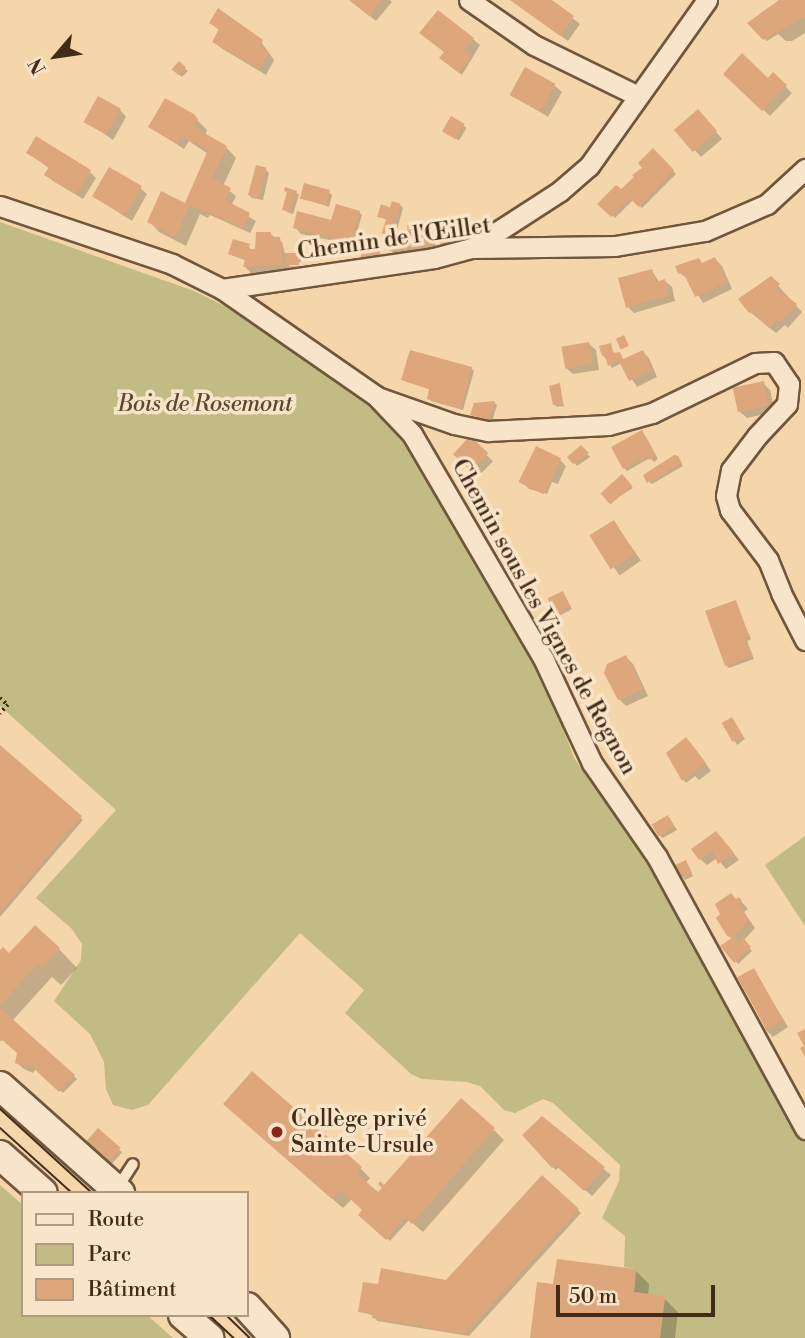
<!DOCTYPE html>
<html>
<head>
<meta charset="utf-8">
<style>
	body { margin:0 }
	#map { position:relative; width:805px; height:1338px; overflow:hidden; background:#f5d6ab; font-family:"Libre Bodoni",serif }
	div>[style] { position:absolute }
	.green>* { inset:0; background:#c2bc84 }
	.shadow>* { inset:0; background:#0003; transform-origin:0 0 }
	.building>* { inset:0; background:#dea67b; transform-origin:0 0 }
	.path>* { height:3.5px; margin-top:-1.75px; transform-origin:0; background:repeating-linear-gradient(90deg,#432c17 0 2px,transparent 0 5.5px) }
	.roads { filter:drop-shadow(2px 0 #70563c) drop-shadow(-2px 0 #70563c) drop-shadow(0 2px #70563c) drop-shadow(0 -2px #70563c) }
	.lane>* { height:10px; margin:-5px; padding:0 5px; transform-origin:5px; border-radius:5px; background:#f8e4c8 }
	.street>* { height:19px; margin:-9.5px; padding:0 9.5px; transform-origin:9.5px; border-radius:9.5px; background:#f8e4c8 }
	.secondary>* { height:28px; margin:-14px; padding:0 14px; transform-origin:14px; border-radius:14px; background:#f8e4c8 }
	.tram>* { height:2px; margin:-1px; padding:0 1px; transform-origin:1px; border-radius:1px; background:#432c17 }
	.dots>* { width:19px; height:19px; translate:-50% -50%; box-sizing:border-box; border:4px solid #f8e4c8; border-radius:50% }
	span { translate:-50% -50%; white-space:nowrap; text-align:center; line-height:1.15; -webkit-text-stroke:7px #f8e4c8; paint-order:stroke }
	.street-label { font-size:23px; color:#432c17 }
	.park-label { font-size:23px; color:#5c492d; font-style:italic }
	.poi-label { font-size:23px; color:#432c17 }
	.left { translate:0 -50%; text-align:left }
	.legend { position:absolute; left:21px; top:1191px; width:228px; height:126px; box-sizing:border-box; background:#f8e4c8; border:2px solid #b09a81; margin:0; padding:9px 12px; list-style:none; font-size:21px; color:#432c17 }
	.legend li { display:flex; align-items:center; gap:14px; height:35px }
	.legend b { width:35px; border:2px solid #b09a81 }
	.north { position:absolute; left:21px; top:21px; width:70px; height:70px; -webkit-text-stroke:5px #f8e4c8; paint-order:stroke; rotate:241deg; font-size:19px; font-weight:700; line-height:28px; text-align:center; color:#432c17 }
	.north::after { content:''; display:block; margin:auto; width:24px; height:32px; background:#432c17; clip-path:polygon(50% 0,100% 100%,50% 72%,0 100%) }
	.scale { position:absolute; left:556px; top:1285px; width:159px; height:32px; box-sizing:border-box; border:4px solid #432c17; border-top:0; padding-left:9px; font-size:21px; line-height:24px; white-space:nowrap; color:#432c17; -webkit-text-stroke:5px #f8e4c8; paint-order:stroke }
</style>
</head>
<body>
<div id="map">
	<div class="green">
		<div style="clip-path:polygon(0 222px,194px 291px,266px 326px,358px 391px,423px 466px,547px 685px,574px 758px,649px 860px,805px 1138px,805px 1338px,660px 1338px,665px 1297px,634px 1292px,636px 1269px,624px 1267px,625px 1236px,602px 1218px,619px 1181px,620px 1165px,553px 1103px,543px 1099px,515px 1113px,504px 1110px,480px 1086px,467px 1082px,422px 1079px,411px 1074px,345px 1013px,364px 990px,300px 933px,148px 1105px,132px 1110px,113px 1105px,106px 1089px,104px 1062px,90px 1034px,54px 1001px,81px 960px,82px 944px,71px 928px,36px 898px,116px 810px,0 706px)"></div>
		<div style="clip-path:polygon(805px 836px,805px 926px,765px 865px)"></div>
		<div style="clip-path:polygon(0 1185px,23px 1205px,23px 1315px,147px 1315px,173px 1338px,0 1338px)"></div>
	</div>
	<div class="shadow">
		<div style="clip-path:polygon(350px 0,390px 0,392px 2px,376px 21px)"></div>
		<div style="clip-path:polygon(511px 0,549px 0,580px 24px,568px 41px)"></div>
		<div style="clip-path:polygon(782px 0,805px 0,805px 33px,792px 41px,786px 41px,778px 34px,767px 41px,749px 24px)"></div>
		<div style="clip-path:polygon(211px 23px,261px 42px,274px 60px,266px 75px,221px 48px,214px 42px,220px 31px)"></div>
		<div style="clip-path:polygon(473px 39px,480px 45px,462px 75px,444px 61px)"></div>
		<div style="clip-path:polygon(179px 64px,188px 71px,182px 77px,174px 70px)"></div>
		<div style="clip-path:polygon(725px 74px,768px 80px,773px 74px,792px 93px,770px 116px)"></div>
		<div style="clip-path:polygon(555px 86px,562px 92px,548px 117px,512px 94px)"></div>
		<div style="clip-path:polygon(120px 110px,126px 117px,113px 140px,86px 121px)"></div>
		<div style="clip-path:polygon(193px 116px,207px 130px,205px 136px,226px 147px,236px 158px,223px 186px,236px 196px,231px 206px,256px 221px,250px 233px,210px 215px,208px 218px,200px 214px,186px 246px,159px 232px,149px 221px,186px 205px,208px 154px,189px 141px,184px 149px,150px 127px)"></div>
		<div style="clip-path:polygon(704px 118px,722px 139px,701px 157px,677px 131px)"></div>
		<div style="left:452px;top:119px;width:17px;height:15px;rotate:31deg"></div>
		<div style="clip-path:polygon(653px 150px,676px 174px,642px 208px,633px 200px,615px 218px,600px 204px,621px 192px,645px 168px)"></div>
		<div style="clip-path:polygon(28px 152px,90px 172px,96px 178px,83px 199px,53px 181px,46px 175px,50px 169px)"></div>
		<div style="clip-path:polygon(266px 170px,269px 173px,263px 200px,252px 198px,249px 195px)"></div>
		<div style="clip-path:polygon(140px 188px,147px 194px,132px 221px,94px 197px)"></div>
		<div style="clip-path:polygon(296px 192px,299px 195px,293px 214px,287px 212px,284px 209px,288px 193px)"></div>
		<div style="clip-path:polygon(329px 192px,332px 195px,329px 207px,302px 197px)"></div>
		<div style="clip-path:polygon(400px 205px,403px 208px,395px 237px,410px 235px,409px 227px,423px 227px,435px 238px,436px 251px,398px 257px,391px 251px,394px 238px,385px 233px,389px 221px,379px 216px,382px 206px,392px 209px)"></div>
		<div style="clip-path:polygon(359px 212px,362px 215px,353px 245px,301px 234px,295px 227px,332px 222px)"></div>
		<div style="clip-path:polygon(270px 234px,282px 242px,285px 254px,301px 257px,301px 262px,289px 263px,289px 266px,301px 266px,289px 267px,289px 271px,251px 273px,245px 267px,247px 261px,230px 254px,249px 246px,251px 251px,257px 251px)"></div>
		<div style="clip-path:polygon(715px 259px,722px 266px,732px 289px,703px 303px,688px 279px,680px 273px)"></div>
		<div style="clip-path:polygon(652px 271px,659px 282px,665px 281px,672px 287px,675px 301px,634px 313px,628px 307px)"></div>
		<div style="clip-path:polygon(771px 278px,802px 312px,788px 328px,785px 325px,776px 333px,750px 312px)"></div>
		<div style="clip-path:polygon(589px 344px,596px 350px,599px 370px,573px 374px,566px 368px)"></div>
		<div style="clip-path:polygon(610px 345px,615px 355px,619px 354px,624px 361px,643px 352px,649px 358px,657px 377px,637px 387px,622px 363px,612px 368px,610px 365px,603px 355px)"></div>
		<div style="clip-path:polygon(471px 368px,474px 371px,463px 410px,431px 401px,429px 398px,431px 390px,403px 380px)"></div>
		<div style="clip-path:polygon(763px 383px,770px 390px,775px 412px,747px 418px,740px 412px)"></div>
		<div style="clip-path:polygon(559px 385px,564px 406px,557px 407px,554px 404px)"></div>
		<div style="clip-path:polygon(494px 402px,497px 405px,492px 422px,472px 414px)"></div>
		<div style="clip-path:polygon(645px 435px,658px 459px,654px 462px,650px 458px,627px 471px,624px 468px)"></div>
		<div style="left:470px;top:439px;width:32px;height:21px;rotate:44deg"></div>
		<div style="clip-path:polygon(581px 448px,590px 457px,577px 466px,570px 457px)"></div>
		<div style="clip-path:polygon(559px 459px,566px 466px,558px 484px,552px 482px,547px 494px,529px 489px,522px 482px)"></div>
		<div style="clip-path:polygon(680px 461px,683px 466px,652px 484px,649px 482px)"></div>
		<div style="clip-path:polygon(621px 476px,633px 488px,609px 503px,606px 500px)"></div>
		<div style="left:614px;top:522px;width:47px;height:26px;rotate:55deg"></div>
		<div style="clip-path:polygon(565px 596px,572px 609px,559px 616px,550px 601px)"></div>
		<div style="clip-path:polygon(735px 602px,751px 639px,747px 641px,754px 659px,729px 668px,726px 665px)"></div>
		<div style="clip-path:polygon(626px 657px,633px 664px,648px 696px,626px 706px,619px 699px)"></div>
		<div style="clip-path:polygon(734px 722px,745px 739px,737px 745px,724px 724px)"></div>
		<div style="clip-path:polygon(693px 746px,711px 771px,699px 780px,695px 776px,686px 783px,675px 769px)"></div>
		<div style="clip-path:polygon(0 747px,83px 820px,0 917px)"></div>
		<div style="clip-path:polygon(670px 820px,677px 830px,663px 838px,660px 836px)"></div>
		<div style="clip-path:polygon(723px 840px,739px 860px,726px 869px,717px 858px,707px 865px,700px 859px)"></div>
		<div style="clip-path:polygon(688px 865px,693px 876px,685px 880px,676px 866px)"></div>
		<div style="clip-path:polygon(739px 899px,748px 909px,744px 912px,755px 928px,743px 941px,752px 951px,738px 964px,723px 946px,733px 939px,728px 935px)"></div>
		<div style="clip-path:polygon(59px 949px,77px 968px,61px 985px,52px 977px,12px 1021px,77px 1079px,63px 1093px,36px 1069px,33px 1073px,24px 1069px,17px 1063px,18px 1053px,4px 1040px,0 1041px,0 953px,9px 955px)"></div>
		<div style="clip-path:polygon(754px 970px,788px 1027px,773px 1037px,766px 1030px,741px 978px)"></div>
		<div style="clip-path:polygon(236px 1114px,360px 1168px,370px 1178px,365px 1184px,388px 1200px,494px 1130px,504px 1140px,423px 1232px,409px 1220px,390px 1241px,360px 1215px,364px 1210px,352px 1199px,343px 1208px)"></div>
		<div style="clip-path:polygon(542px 1118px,611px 1175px,592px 1196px,559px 1167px,556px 1170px,541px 1156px,543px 1153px)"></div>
		<div style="left:98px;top:1130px;width:33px;height:16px;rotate:43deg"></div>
		<div style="clip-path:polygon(542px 1177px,581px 1213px,469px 1336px,377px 1321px,374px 1316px,359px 1311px,379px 1286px,447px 1282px)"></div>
		<div style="clip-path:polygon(635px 1270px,649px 1284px,648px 1296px,664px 1298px,678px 1312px,675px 1338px,532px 1338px,555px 1286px)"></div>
	</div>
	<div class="building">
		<div style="clip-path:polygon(349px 0,382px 0,369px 16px)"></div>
		<div style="clip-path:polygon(510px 0,552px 0,574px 16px,560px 36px)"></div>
		<div style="clip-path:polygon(779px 0,805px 0,805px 17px,763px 40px,747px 23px)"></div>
		<div style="clip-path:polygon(218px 8px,263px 40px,259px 47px,269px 52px,259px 69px,212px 42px,219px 29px,209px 23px)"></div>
		<div style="clip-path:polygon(438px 10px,474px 38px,464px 51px,471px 56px,459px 73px,439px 58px,444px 52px,419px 33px)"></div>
		<div style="clip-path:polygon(742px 53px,768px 78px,773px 72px,787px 85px,762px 111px,723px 74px)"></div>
		<div style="left:179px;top:61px;width:9px;height:11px;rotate:41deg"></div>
		<div style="left:525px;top:67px;width:35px;height:32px;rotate:29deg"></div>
		<div style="left:98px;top:96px;width:26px;height:30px;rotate:29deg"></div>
		<div style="clip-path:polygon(165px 98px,194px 114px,198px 119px,194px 127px,227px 146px,212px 178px,231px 188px,225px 200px,250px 213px,243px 228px,190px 205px,175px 237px,147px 222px,161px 191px,185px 203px,208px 150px,181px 136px,177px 144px,148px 127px)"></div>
		<div style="left:698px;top:109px;width:29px;height:32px;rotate:49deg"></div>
		<div style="left:451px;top:116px;width:16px;height:18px;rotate:30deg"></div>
		<div style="clip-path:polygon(36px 136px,91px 170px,76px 194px,44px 175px,49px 167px,26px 153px)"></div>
		<div style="clip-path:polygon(653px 148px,674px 170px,639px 207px,629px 198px,611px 217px,597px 204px,616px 185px,621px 189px,634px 177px,632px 175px,642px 168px,638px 163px)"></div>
		<div style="left:256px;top:165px;width:11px;height:31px;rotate:15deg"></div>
		<div style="left:109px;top:167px;width:38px;height:34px;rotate:30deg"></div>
		<div style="left:304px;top:183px;width:27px;height:16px;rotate:15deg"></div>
		<div style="clip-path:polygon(285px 187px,297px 191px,290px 212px,282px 210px,287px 192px,284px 191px)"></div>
		<div style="left:392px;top:201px;width:9px;height:34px;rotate:18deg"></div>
		<div style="clip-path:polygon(336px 204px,360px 211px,351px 243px,293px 228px,297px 211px,331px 220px)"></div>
		<div style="clip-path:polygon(381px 204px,389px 207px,386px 219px,377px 217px)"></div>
		<div style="clip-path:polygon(416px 224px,429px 230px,430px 245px,389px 251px,392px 235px,408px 233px,407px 225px)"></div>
		<div style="left:453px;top:227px;width:13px;height:19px;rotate:63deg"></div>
		<div style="clip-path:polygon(256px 232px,271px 232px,271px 237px,280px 237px,283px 265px,243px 267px,245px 260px,228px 254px,233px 239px,250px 244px,248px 249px,255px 249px)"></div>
		<div style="clip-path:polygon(380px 244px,380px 258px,361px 259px,361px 246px)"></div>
		<div style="left:285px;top:253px;width:14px;height:12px"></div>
		<div style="clip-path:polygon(715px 257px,727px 282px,695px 297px,683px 272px,678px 274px,675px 266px,699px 258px,702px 263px)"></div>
		<div style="clip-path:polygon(652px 269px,656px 282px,665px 279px,669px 295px,626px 308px,618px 278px)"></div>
		<div style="clip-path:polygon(771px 276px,780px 284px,776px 288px,797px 304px,780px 322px,777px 320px,769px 328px,751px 311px,749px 313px,738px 299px)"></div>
		<div style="left:624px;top:335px;width:12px;height:9px;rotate:66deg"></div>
		<div style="left:589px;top:342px;width:22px;height:28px;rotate:80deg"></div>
		<div style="clip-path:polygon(611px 343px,613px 353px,620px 352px,623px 359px,643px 350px,652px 370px,629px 381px,619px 361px,608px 366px,605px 355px,602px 356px,599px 346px)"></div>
		<div style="clip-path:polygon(410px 350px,472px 367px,461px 408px,427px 399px,429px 389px,401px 380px)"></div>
		<div style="left:764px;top:381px;width:25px;height:32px;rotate:78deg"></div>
		<div style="clip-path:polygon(560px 383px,563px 404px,553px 405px,549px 386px)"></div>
		<div style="clip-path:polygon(495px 401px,489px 420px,470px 415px,474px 403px)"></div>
		<div style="clip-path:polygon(642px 430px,656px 456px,649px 460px,647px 456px,623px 469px,611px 447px)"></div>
		<div style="left:470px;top:436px;width:25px;height:25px;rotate:43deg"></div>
		<div style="clip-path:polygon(581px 445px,589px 453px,573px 464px,567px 457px)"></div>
		<div style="left:536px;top:446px;width:28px;height:40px;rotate:26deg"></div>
		<div style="clip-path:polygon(674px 455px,678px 456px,682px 463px,647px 483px,643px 475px)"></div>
		<div style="left:622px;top:474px;width:15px;height:29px;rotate:48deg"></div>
		<div style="left:614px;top:520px;width:40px;height:29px;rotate:58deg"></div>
		<div style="left:563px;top:591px;width:17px;height:17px;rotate:65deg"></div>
		<div style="clip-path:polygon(736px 600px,749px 636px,745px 638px,752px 656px,725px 666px,705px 611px)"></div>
		<div style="clip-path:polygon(626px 655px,643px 689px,618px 700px,604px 673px,607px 664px)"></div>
		<div style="left:732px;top:717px;width:22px;height:12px;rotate:60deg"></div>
		<div style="clip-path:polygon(686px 737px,706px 763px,682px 781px,666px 753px)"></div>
		<div style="clip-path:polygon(0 745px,82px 816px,0 912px)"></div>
		<div style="left:668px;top:815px;width:14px;height:19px;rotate:60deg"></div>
		<div style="clip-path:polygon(716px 831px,734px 853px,718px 864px,712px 850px,699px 860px,691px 849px)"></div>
		<div style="left:686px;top:860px;width:14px;height:13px;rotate:65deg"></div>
		<div style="clip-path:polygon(731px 893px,736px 899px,739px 897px,742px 901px,739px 904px,749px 921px,733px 937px,739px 943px,743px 938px,751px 947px,734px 963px,720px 946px,732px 938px,727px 936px,716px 918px,720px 914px,715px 904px)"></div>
		<div style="clip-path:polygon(35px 925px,60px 948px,42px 968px,37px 964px,0 1006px,0 950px,3px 947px,9px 953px)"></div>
		<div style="left:754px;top:968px;width:60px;height:19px;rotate:61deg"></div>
		<div style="clip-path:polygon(0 1008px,75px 1075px,59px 1092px,29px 1064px,25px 1067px,15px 1063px,17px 1053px,0 1038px)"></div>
		<div style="clip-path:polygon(805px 1029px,805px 1057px,800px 1048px,804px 1046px,797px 1033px)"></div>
		<div style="clip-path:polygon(252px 1071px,362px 1167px,356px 1173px,378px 1192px,382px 1188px,378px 1184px,380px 1181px,384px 1185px,461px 1098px,495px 1128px,412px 1224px,405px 1218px,386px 1240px,358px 1215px,362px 1210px,341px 1190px,332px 1199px,223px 1104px)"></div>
		<div style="clip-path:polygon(542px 1116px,605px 1167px,584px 1191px,555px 1165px,552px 1168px,522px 1135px)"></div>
		<div style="left:98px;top:1128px;width:30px;height:19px;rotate:41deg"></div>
		<div style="clip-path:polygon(542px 1175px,579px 1209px,465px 1334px,372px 1318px,373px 1314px,358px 1312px,363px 1282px,378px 1284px,381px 1268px,446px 1280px)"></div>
		<div style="clip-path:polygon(557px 1259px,636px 1269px,634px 1292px,665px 1296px,660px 1338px,530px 1338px,537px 1282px,553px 1284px)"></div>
	</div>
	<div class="path">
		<div style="left:0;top:698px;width:11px;rotate:41deg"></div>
		<div style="left:8px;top:705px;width:12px;rotate:132deg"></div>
	</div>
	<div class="roads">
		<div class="lane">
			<div style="left:118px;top:1187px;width:27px;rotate:-57deg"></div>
		</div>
		<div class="street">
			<div style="left:469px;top:0;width:79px;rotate:34.7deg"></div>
			<div style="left:534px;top:45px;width:116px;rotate:26.1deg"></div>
			<div style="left:0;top:206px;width:182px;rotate:18.6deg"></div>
			<div style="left:172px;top:264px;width:56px;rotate:26.6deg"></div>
			<div style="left:222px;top:289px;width:188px;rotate:34.8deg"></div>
			<div style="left:376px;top:396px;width:52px;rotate:46.5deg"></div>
			<div style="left:412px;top:434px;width:262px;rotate:59.7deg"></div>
			<div style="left:544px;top:660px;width:114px;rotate:65deg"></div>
			<div style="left:592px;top:763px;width:114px;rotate:55.3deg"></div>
			<div style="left:657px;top:857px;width:310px;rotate:61.4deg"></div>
			<div style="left:472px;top:248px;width:105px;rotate:-32.9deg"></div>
			<div style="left:560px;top:191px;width:38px;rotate:-41deg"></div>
			<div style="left:589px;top:166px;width:204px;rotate:-54.6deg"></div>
			<div style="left:222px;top:289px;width:214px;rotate:-8.3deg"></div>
			<div style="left:434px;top:258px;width:39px;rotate:-15deg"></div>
			<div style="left:472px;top:248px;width:143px;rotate:-0.8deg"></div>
			<div style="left:615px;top:246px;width:91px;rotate:-9.5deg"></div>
			<div style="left:705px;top:231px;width:68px;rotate:-23.5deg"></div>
			<div style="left:767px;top:204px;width:52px;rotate:-42.6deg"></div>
			<div style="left:380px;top:398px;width:78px;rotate:19.4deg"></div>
			<div style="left:454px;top:424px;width:35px;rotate:12deg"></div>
			<div style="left:488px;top:431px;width:120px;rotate:-2.9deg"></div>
			<div style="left:608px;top:425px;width:46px;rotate:-15.3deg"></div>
			<div style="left:652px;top:413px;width:114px;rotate:-25.9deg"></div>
			<div style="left:755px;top:363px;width:19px;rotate:-3deg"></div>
			<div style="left:774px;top:362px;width:27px;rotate:56deg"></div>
			<div style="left:789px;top:384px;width:20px;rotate:96deg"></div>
			<div style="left:787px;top:404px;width:44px;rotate:133.2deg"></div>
			<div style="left:757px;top:436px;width:43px;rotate:127.4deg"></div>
			<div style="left:731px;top:470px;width:26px;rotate:101deg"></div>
			<div style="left:726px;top:496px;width:15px;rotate:74deg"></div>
			<div style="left:730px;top:510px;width:63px;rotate:52.8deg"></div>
			<div style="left:768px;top:560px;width:35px;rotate:68deg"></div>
			<div style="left:781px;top:593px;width:53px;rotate:62.9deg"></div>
		</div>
		<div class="secondary">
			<div style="left:0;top:1086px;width:161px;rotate:41.7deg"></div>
			<div style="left:0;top:1155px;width:57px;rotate:41.5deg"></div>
			<div style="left:247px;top:1307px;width:42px;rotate:47.9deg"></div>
			<div style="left:183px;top:1315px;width:35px;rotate:41deg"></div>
		</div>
	</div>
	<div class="tram">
		<div style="left:0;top:1109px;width:125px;rotate:42.4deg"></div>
		<div style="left:0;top:1128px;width:97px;rotate:42.1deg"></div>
		<div style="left:209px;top:1315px;width:34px;rotate:43deg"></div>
		<div style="left:226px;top:1315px;width:33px;rotate:44deg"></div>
	</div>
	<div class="dots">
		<div style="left:277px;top:1132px;background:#8f2418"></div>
	</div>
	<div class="street-label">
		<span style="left:394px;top:239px;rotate:-8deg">Chemin de l'Œillet</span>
		<span style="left:544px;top:617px;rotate:61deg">Chemin sous les Vignes de Rognon</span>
	</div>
	<div class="park-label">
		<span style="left:205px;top:404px">Bois de Rosemont</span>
	</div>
	<div class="poi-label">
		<span class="left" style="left:291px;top:1132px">Collège privé<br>Sainte-Ursule</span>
	</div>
	<ul class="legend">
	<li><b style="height:9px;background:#f8e4c8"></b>Route</li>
	<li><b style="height:19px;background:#c2bc84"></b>Parc</li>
	<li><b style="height:19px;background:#dea67b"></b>Bâtiment</li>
	</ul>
	<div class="north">N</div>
	<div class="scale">50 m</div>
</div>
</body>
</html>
